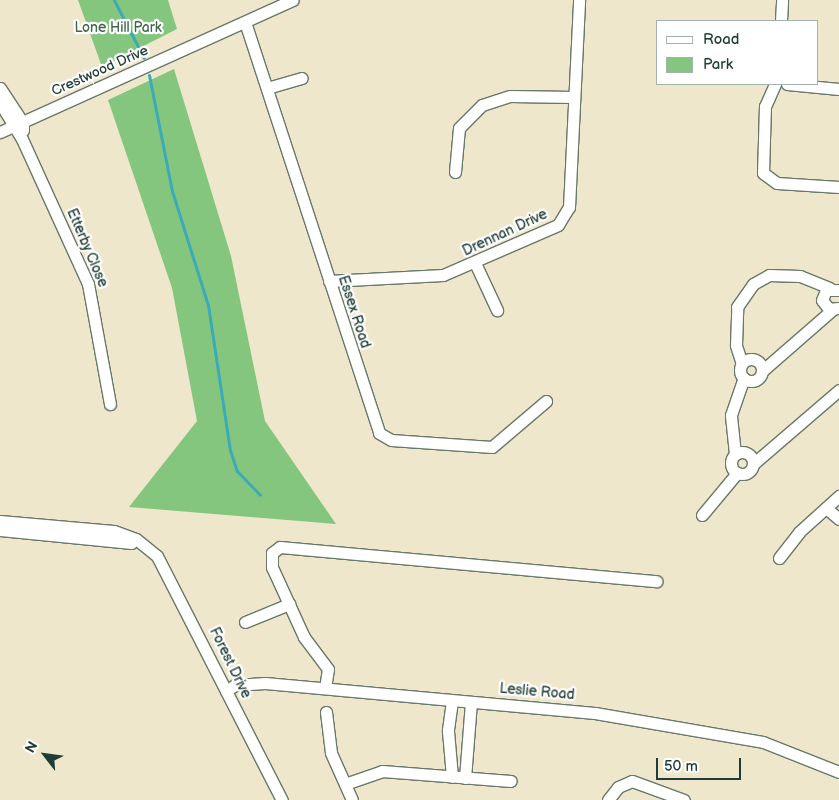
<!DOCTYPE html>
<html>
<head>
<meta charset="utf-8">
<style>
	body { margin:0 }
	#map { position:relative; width:839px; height:800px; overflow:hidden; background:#efe7cc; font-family:"Balsamiq Sans",sans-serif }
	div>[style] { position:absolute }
	.green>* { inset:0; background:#85c67e }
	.stream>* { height:3px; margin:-1.5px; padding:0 1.5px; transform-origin:1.5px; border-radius:1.5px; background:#3babb8 }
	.roads { filter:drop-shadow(1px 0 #687869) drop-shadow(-1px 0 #687869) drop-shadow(0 1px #687869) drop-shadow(0 -1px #687869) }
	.minor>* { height:11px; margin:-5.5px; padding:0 5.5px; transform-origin:5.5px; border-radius:5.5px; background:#fff }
	.minor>.ring { margin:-5.5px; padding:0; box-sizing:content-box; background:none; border:11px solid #fff; border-radius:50% }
	span { translate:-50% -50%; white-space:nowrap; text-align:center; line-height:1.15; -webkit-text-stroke:4.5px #fff; paint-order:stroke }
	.park-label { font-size:14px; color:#3e664a }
	.street-label { font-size:14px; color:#1f3d34 }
	.legend { position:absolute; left:656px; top:20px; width:162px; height:65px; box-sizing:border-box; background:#fff; border:1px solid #a5b1ae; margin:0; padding:6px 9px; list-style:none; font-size:15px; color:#1f3d34 }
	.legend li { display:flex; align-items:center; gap:10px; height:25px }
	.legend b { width:25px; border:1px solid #a5b1ae }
	.north { position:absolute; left:20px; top:730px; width:50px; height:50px; -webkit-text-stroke:4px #fff; paint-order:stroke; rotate:300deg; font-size:14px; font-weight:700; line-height:20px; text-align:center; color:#1f3d34 }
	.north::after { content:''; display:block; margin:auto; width:18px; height:22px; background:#1f3d34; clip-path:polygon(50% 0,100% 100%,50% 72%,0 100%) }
	.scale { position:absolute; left:656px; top:758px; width:85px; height:22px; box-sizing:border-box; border:2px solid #1f3d34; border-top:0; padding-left:6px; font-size:15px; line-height:18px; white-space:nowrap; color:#1f3d34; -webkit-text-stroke:4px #fff; paint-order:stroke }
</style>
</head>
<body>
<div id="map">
	<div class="green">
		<div style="clip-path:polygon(78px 0,168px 0,177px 29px,102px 67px)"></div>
		<div style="clip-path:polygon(174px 69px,231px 256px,265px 421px,336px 524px,129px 507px,197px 421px,172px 288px,108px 100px)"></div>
	</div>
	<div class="stream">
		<div style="left:114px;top:0;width:65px;rotate:62.7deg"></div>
		<div style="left:149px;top:75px;width:118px;rotate:78.8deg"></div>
		<div style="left:172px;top:191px;width:120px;rotate:72.5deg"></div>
		<div style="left:208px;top:305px;width:147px;rotate:81.4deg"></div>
		<div style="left:230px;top:450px;width:22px;rotate:72deg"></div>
		<div style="left:237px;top:471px;width:33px;rotate:46deg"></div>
	</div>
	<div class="roads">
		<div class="minor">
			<div style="left:781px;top:21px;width:21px;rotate:-87deg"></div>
			<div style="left:245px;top:22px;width:432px;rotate:71.9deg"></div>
			<div style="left:379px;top:433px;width:14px;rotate:30deg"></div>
			<div style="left:391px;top:440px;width:101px;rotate:4deg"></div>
			<div style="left:492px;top:447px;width:71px;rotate:-40.4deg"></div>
			<div style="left:775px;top:84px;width:24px;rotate:114deg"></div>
			<div style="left:765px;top:106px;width:67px;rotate:91.7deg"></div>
			<div style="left:763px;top:173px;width:17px;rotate:36deg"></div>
			<div style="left:777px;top:183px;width:62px;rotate:3.7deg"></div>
			<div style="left:787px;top:84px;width:52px;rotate:5.5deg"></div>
			<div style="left:0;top:88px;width:42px;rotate:56.7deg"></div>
			<div style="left:23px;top:123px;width:7px;rotate:90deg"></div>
			<div style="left:267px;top:88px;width:36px;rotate:-16deg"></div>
			<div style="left:0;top:103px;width:42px;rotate:58.6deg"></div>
			<div style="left:22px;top:139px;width:159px;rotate:65.5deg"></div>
			<div style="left:88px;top:284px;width:122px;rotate:79.6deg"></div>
			<div style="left:0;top:132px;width:321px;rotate:-24.3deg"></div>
			<div style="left:455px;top:172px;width:44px;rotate:-84.8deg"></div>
			<div style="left:459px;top:128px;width:33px;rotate:-45deg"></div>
			<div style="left:482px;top:105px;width:29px;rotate:-18deg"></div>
			<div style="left:510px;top:96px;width:64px;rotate:0.9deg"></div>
			<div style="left:476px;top:265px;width:50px;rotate:65deg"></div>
			<div style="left:329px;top:281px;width:114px;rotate:-3deg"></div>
			<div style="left:443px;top:275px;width:125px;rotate:-23.5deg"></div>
			<div style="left:558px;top:225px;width:21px;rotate:-59deg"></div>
			<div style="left:569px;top:207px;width:207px;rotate:-87.2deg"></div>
			<div style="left:838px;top:308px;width:9px;rotate:174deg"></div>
			<div style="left:829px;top:309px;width:11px;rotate:-128deg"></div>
			<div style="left:822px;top:300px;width:11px;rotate:-68deg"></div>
			<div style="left:826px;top:290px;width:13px"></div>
			<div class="ring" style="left:740px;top:359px;width:11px;height:11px"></div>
			<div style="left:742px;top:364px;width:20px;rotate:-108deg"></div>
			<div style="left:736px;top:345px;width:38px;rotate:-88deg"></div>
			<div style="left:737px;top:307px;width:28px;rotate:-55deg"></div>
			<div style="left:753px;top:284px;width:18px;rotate:-29deg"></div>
			<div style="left:769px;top:275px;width:31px;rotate:2deg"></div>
			<div style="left:800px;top:276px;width:32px;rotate:22deg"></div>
			<div style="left:762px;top:371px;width:93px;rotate:-41.1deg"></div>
			<div class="ring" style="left:731px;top:452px;width:11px;height:11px"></div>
			<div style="left:735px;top:454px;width:39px;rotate:-96deg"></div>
			<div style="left:731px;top:415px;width:39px;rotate:-71deg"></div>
			<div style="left:753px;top:464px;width:113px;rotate:-40.7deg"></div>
			<div style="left:826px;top:508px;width:17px;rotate:40deg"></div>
			<div style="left:702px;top:515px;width:55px;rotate:-50.2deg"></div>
			<div style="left:0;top:521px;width:114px;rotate:5deg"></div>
			<div style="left:114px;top:531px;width:23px;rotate:20deg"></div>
			<div style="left:136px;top:539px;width:27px;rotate:39deg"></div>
			<div style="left:157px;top:556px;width:274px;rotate:62.9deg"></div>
			<div style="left:0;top:530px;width:132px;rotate:5.7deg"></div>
			<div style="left:779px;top:558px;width:33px;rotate:-52deg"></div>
			<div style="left:799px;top:532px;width:54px;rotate:-42deg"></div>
			<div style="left:245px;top:622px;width:48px;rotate:-22.2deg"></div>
			<div style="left:325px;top:688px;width:19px;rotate:-81deg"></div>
			<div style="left:328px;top:669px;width:40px;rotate:-127deg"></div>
			<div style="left:304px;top:637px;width:77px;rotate:-114.6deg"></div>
			<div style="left:272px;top:567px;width:14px;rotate:-90deg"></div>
			<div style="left:272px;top:553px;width:10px;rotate:-37deg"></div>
			<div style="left:280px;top:547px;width:378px;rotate:5.2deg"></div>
			<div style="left:226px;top:691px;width:11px;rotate:-34deg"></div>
			<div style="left:235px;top:685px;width:30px;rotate:-4deg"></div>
			<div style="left:265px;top:683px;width:331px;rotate:5.2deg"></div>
			<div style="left:595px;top:713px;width:170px;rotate:9.8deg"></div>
			<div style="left:763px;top:742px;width:82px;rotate:21.5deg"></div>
			<div style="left:452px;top:701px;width:30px;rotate:98deg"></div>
			<div style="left:448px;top:731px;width:46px;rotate:85deg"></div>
			<div style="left:326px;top:712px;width:41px;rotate:83deg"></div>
			<div style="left:331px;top:753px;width:51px;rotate:65.9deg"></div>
			<div style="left:465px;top:778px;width:76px;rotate:-85.5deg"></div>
			<div style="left:345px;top:784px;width:39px;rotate:-19deg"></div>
			<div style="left:382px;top:771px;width:129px;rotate:4.4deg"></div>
			<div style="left:608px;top:800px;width:16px;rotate:-52deg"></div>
			<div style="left:618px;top:787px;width:15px;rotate:-23deg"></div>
			<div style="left:632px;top:781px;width:55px;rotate:20.1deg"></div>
		</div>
	</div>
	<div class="park-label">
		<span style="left:118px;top:28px">Lone Hill Park</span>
	</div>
	<div class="street-label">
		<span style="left:100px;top:71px;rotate:-24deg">Crestwood Drive</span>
		<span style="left:505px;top:233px;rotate:-25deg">Drennan Drive</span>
		<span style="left:87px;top:248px;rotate:67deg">Etterby Close</span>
		<span style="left:354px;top:312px;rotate:72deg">Essex Road</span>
		<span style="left:230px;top:663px;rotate:64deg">Forest Drive</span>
		<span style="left:537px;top:692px;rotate:5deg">Leslie Road</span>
	</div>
	<ul class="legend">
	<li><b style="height:6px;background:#fff"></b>Road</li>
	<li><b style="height:14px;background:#85c67e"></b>Park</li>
	</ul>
	<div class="north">N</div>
	<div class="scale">50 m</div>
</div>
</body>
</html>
